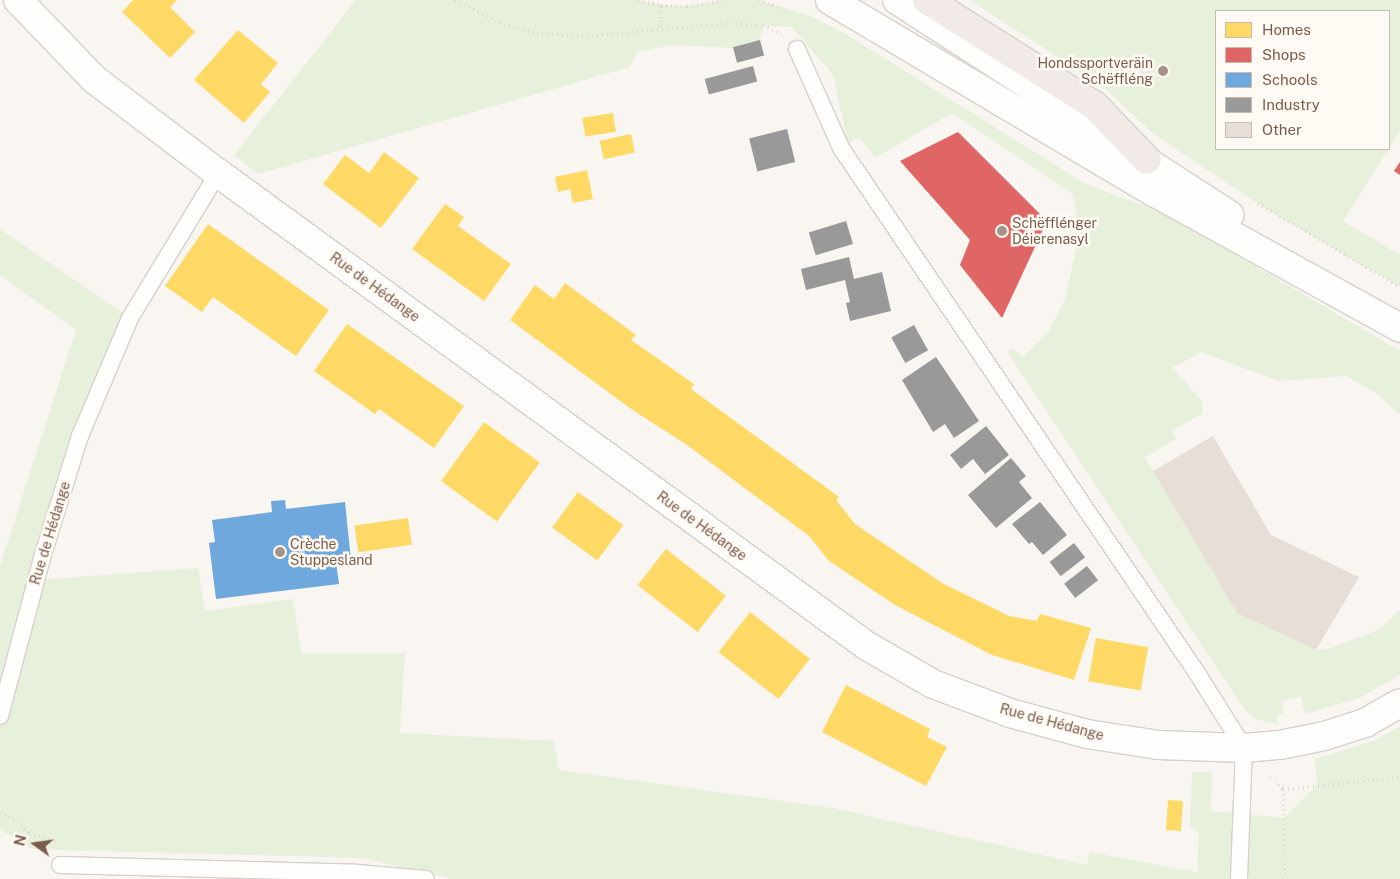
<!DOCTYPE html>
<html>
<head>
<meta charset="utf-8">
<style>
	body { margin:0 }
	#map { position:relative; width:1400px; height:879px; overflow:hidden; background:#f9f5f0; font-family:"Public Sans",sans-serif }
	div>[style] { position:absolute }
	.green>* { inset:0; background:#e7f0db }
	.homes>* { inset:0; background:#ffd966; transform-origin:0 0 }
	.shops>* { inset:0; background:#e06666 }
	.schools>* { inset:0; background:#6fa8dc }
	.industry>* { inset:0; background:#999; transform-origin:0 0 }
	.building>* { inset:0; background:#e6ded7 }
	.path>* { height:3px; margin-top:-1.5px; transform-origin:0; background:repeating-linear-gradient(90deg,#dcd5d0 0 1px,transparent 0 5px) }
	.roads { filter:drop-shadow(1px 0 #d7d1cb) drop-shadow(-1px 0 #d7d1cb) drop-shadow(0 1px #d7d1cb) drop-shadow(0 -1px #d7d1cb) }
	.lane>* { height:16px; margin:-8px; padding:0 8px; transform-origin:8px; border-radius:8px; background:#fefefd }
	.street>* { height:28px; margin:-14px; padding:0 14px; transform-origin:14px; border-radius:14px; background:#fefefd }
	.secondary>* { height:28px; margin:-14px; padding:0 14px; transform-origin:14px; border-radius:14px; background:#fefefd }
	.highway>* { height:28px; margin:-14px; padding:0 14px; transform-origin:14px; border-radius:14px; background:#f2eae7 }
	.dots>* { width:14px; height:14px; translate:-50% -50%; box-sizing:border-box; border:2px solid #fffaf3; border-radius:50% }
	span { translate:-50% -50%; white-space:nowrap; text-align:center; line-height:1.15; -webkit-text-stroke:5px #fffaf3; paint-order:stroke }
	.poi-label { font-size:14px; color:#7a5c4d }
	.right { translate:-100% -50%; text-align:right }
	.left { translate:0 -50%; text-align:left }
	.street-label { font-size:14px; color:#7a5c4d }
	.legend { position:absolute; left:1215px; top:10px; width:175px; height:140px; box-sizing:border-box; background:#fffaf3; border:1px solid #cabbb1; margin:0; padding:6px 9px; list-style:none; font-size:15px; color:#7a5c4d }
	.legend li { display:flex; align-items:center; gap:10px; height:25px }
	.legend b { width:25px; border:1px solid #cabbb1 }
	.north { position:absolute; left:10px; top:819px; width:50px; height:50px; -webkit-text-stroke:4px #fffaf3; paint-order:stroke; rotate:284deg; font-size:14px; font-weight:700; line-height:20px; text-align:center; color:#7a5c4d }
	.north::after { content:''; display:block; margin:auto; width:18px; height:22px; background:#7a5c4d; clip-path:polygon(50% 0,100% 100%,50% 72%,0 100%) }
</style>
</head>
<body>
<div id="map">
	<div class="green">
		<div style="clip-path:polygon(356px 0,638px 0,661px 5px,687px 6px,723px 0,758px 0,808px 15px,846px 34px,1084px 183px,1168px 215px,1400px 351px,1400px 415px,1376px 393px,1346px 376px,1279px 381px,1201px 352px,1172px 368px,1202px 401px,1202px 414px,1172px 430px,1176px 439px,1145px 457px,1237px 613px,1316px 650px,1329px 649px,1380px 629px,1400px 609px,1400px 675px,1359px 698px,1305px 714px,1301px 697px,1282px 701px,1284px 714px,1277px 716px,1278px 724px,1255px 719px,1245px 710px,1007px 352px,1012px 348px,1023px 357px,1047px 334px,1064px 302px,1080px 234px,1073px 194px,952px 113px,875px 158px,859px 137px,848px 144px,833px 75px,792px 27px,764px 26px,760px 40px,733px 48px,671px 45px,637px 52px,630px 67px,258px 174px,234px 155px)"></div>
		<div style="clip-path:polygon(evenodd,970px 0,1400px 0,1400px 131px,1343px 221px,1400px 255px,1400px 287px,1268px 210px,1152px 133px,1106px 89px,970px 0,1389px 11px,1389px 149px,1216px 149px,1216px 11px,1389px 11px)"></div>
		<div style="clip-path:polygon(0 229px,130px 318px,36px 580px,198px 568px,205px 611px,293px 599px,301px 653px,405px 653px,400px 733px,554px 741px,559px 770px,833px 808px,1087px 865px,1089px 852px,1197px 872px,1199px 833px,1190px 826px,1192px 772px,1212px 772px,1211px 811px,1284px 818px,1317px 785px,1315px 759px,1374px 741px,1400px 726px,1400px 879px,453px 879px,361px 858px,32px 849px,0 829px,0 566px,76px 330px,0 275px)"></div>
	</div>
	<div class="homes">
		<div style="clip-path:polygon(133px 0,177px 0,170px 7px,195px 32px,170px 58px,122px 12px)"></div>
		<div style="clip-path:polygon(238px 30px,278px 63px,261px 84px,270px 92px,244px 123px,194px 80px)"></div>
		<div style="left:613px;top:113px;width:19px;height:31px;rotate:81deg"></div>
		<div style="left:631px;top:134px;width:19px;height:32px;rotate:78deg"></div>
		<div style="clip-path:polygon(384px 152px,419px 178px,381px 228px,323px 184px,345px 155px,369px 173px)"></div>
		<div style="clip-path:polygon(587px 170px,593px 199px,573px 203px,570px 189px,558px 192px,555px 177px)"></div>
		<div style="clip-path:polygon(445px 204px,464px 217px,458px 226px,511px 264px,484px 301px,412px 249px)"></div>
		<div style="clip-path:polygon(208px 224px,329px 310px,296px 356px,213px 297px,202px 312px,165px 286px)"></div>
		<div style="clip-path:polygon(565px 283px,636px 335px,631px 340px,694px 384px,691px 389px,839px 497px,836px 500px,855px 524px,942px 583px,1009px 616px,1037px 621px,1040px 614px,1091px 628px,1074px 680px,992px 655px,895px 605px,829px 561px,809px 536px,687px 445px,634px 411px,510px 320px,535px 285px,554px 299px)"></div>
		<div style="clip-path:polygon(347px 324px,464px 406px,434px 448px,379px 409px,375px 414px,314px 371px)"></div>
		<div style="left:484px;top:422px;width:69px;height:73px;rotate:36deg"></div>
		<div style="left:578px;top:492px;width:56px;height:44px;rotate:36deg"></div>
		<div style="left:408px;top:518px;width:27px;height:54px;rotate:82deg"></div>
		<div style="left:666px;top:549px;width:76px;height:46px;rotate:38deg"></div>
		<div style="left:750px;top:612px;width:76px;height:51px;rotate:38deg"></div>
		<div style="left:1096px;top:638px;width:53px;height:44px;rotate:10deg"></div>
		<div style="clip-path:polygon(846px 685px,930px 729px,927px 737px,947px 747px,926px 786px,822px 732px)"></div>
		<div style="left:1168px;top:800px;width:15px;height:30px;rotate:4deg"></div>
	</div>
	<div class="shops">
		<div style="clip-path:polygon(958px 132px,1047px 221px,1002px 318px,960px 265px,970px 240px,900px 161px)"></div>
		<div style="clip-path:polygon(1400px 162px,1400px 175px,1394px 171px)"></div>
	</div>
	<div class="schools">
		<div style="clip-path:polygon(285px 500px,286px 509px,345px 502px,351px 560px,336px 562px,339px 584px,216px 599px,209px 543px,215px 542px,212px 520px,272px 512px,271px 501px)"></div>
	</div>
	<div class="industry">
		<div style="left:760px;top:40px;width:16px;height:28px;rotate:75deg"></div>
		<div style="left:753px;top:66px;width:16px;height:50px;rotate:75deg"></div>
		<div style="left:787px;top:129px;width:34px;height:39px;rotate:76deg"></div>
		<div style="left:846px;top:221px;width:24px;height:39px;rotate:73deg"></div>
		<div style="clip-path:polygon(849px 257px,854px 279px,882px 272px,891px 311px,850px 321px,846px 303px,850px 302px,845px 280px,806px 290px,801px 269px)"></div>
		<div style="left:914px;top:325px;width:29px;height:26px;rotate:61deg"></div>
		<div style="clip-path:polygon(936px 357px,979px 421px,954px 438px,945px 424px,933px 432px,902px 380px)"></div>
		<div style="clip-path:polygon(986px 426px,1009px 455px,985px 474px,973px 459px,961px 469px,950px 455px)"></div>
		<div style="clip-path:polygon(1011px 458px,1026px 476px,1019px 482px,1032px 498px,996px 528px,968px 495px)"></div>
		<div style="clip-path:polygon(1040px 502px,1067px 535px,1043px 555px,1032px 542px,1029px 544px,1012px 524px)"></div>
		<div style="left:1074px;top:543px;width:18px;height:31px;rotate:52deg"></div>
		<div style="left:1087px;top:566px;width:18px;height:29px;rotate:52deg"></div>
	</div>
	<div class="building">
		<div style="clip-path:polygon(1213px 436px,1271px 535px,1359px 577px,1316px 650px,1237px 613px,1153px 471px)"></div>
	</div>
	<div class="path">
		<div style="left:455px;top:0;width:55px;rotate:26.1deg"></div>
		<div style="left:504px;top:24px;width:34px;rotate:15deg"></div>
		<div style="left:537px;top:33px;width:50px;rotate:3.4deg"></div>
		<div style="left:587px;top:36px;width:140px;rotate:-5.3deg"></div>
		<div style="left:726px;top:23px;width:37px;rotate:3deg"></div>
		<div style="left:763px;top:25px;width:20px;rotate:24deg"></div>
		<div style="left:638px;top:0;width:24px;rotate:12deg"></div>
		<div style="left:661px;top:5px;width:26px;rotate:2deg"></div>
		<div style="left:687px;top:6px;width:36px;rotate:-9deg"></div>
		<div style="left:758px;top:0;width:29px;rotate:18deg"></div>
		<div style="left:661px;top:27px;width:22px;rotate:-90deg"></div>
		<div style="left:1258px;top:203px;width:165px;rotate:30.6deg"></div>
		<div style="left:1271px;top:777px;width:17px;rotate:45deg"></div>
		<div style="left:1283px;top:789px;width:90px;rotate:88.7deg"></div>
		<div style="left:1283px;top:789px;width:118px;rotate:-5.9deg"></div>
		<div style="left:0;top:812px;width:19px;rotate:28deg"></div>
		<div style="left:17px;top:821px;width:17px;rotate:45deg"></div>
		<div style="left:29px;top:833px;width:27px;rotate:15deg"></div>
	</div>
	<div class="roads">
		<div class="lane">
			<div style="left:797px;top:49px;width:108px;rotate:66deg"></div>
			<div style="left:841px;top:148px;width:634px;rotate:55.86deg"></div>
			<div style="left:1197px;top:673px;width:89px;rotate:57.9deg"></div>
			<div style="left:1244px;top:748px;width:131px;rotate:92.2deg"></div>
			<div style="left:0;top:716px;width:163px;rotate:-75.1deg"></div>
			<div style="left:42px;top:558px;width:128px;rotate:-72.7deg"></div>
			<div style="left:80px;top:436px;width:128px;rotate:-67deg"></div>
			<div style="left:130px;top:318px;width:170px;rotate:-58.7deg"></div>
			<div style="left:60px;top:865px;width:297px;rotate:1.5deg"></div>
			<div style="left:355px;top:879px;width:6px;rotate:-72deg"></div>
			<div style="left:357px;top:873px;width:69px;rotate:5deg"></div>
		</div>
		<div class="street">
			<div style="left:18px;top:0;width:110px;rotate:46.1deg"></div>
			<div style="left:94px;top:79px;width:156px;rotate:37.2deg"></div>
			<div style="left:218px;top:173px;width:803px;rotate:36.09deg"></div>
			<div style="left:867px;top:646px;width:76px;rotate:29.9deg"></div>
			<div style="left:933px;top:684px;width:82px;rotate:20.6deg"></div>
			<div style="left:1010px;top:713px;width:80px;rotate:15.3deg"></div>
			<div style="left:1087px;top:734px;width:73px;rotate:8.7deg"></div>
			<div style="left:1159px;top:745px;width:85px;rotate:2deg"></div>
			<div style="left:1244px;top:748px;width:36px;rotate:-5deg"></div>
			<div style="left:1280px;top:745px;width:45px;rotate:-11.6deg"></div>
			<div style="left:1324px;top:736px;width:43px;rotate:-17.6deg"></div>
			<div style="left:1365px;top:723px;width:40px;rotate:-29.7deg"></div>
		</div>
		<div class="secondary">
			<div style="left:830px;top:0;width:377px;rotate:30.7deg"></div>
			<div style="left:1154px;top:192px;width:281px;rotate:28.9deg"></div>
			<div style="left:897px;top:0;width:396px;rotate:32.9deg"></div>
		</div>
		<div class="highway">
			<div style="left:927px;top:0;width:197px;rotate:32.2deg"></div>
			<div style="left:1094px;top:105px;width:76px;rotate:46.1deg"></div>
		</div>
	</div>
	<div class="dots">
		<div style="left:1163px;top:71px;background:#a69286"></div>
		<div style="left:1002px;top:231px;background:#a69286"></div>
		<div style="left:280px;top:552px;background:#a69286"></div>
	</div>
	<div class="poi-label">
		<span class="right" style="left:1153px;top:71px">Hondssportveräin<br>Schëffléng</span>
		<span class="left" style="left:1012px;top:231px">Schëfflénger<br>Déierenasyl</span>
		<span class="left" style="left:290px;top:552px">Crèche<br>Stuppesland</span>
	</div>
	<div class="street-label">
		<span style="left:375px;top:287px;rotate:36deg">Rue de Hédange</span>
		<span style="left:702px;top:526px;rotate:36deg">Rue de Hédange</span>
		<span style="left:50px;top:533px;rotate:-73deg">Rue de Hédange</span>
		<span style="left:1052px;top:722px;rotate:15deg">Rue de Hédange</span>
	</div>
	<ul class="legend">
	<li><b style="height:14px;background:#ffd966"></b>Homes</li>
	<li><b style="height:14px;background:#e06666"></b>Shops</li>
	<li><b style="height:14px;background:#6fa8dc"></b>Schools</li>
	<li><b style="height:14px;background:#999"></b>Industry</li>
	<li><b style="height:14px;background:#e6ded7"></b>Other</li>
	</ul>
	<div class="north">N</div>
</div>
</body>
</html>
